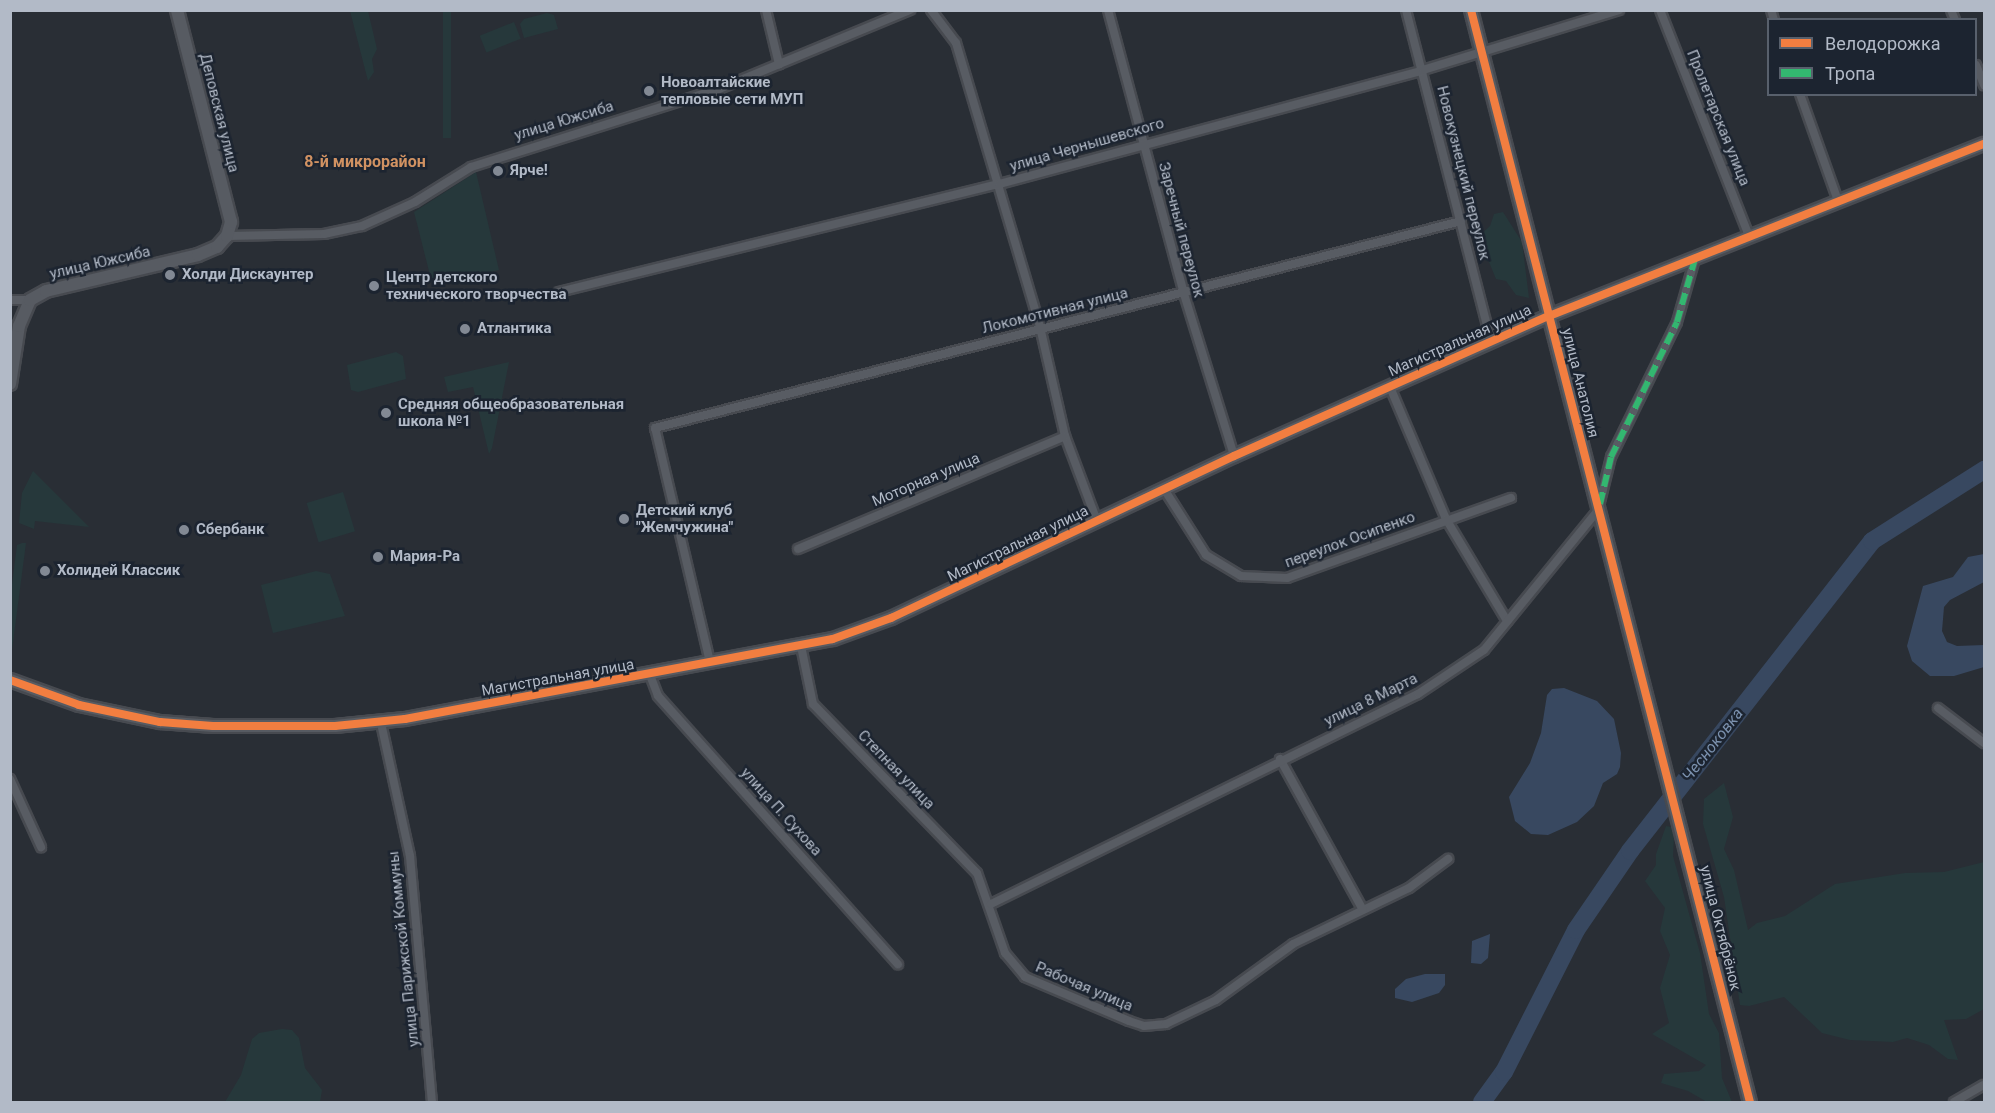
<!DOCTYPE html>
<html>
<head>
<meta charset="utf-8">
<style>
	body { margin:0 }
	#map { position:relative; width:1995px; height:1113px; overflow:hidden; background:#292e35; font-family:Roboto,sans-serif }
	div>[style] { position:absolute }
	.green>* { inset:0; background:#26383b; transform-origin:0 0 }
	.water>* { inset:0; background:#384860 }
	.river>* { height:18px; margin:-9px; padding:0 9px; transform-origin:9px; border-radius:9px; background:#384860 }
	.roads { filter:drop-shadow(2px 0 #474a50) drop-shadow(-2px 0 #474a50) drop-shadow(0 2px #474a50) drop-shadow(0 -2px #474a50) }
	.street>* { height:8px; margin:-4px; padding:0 4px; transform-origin:4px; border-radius:4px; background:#585c63 }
	.secondary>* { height:12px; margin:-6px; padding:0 6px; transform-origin:6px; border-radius:6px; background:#575b62 }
	.quiet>* { height:6px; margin-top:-3px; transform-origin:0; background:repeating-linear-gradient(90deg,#33b770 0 12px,transparent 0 18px) }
	.cycleway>* { height:8px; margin:-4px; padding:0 4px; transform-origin:4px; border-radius:4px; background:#f27e40 }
	.dots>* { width:16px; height:16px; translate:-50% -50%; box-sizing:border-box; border:3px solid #1c2430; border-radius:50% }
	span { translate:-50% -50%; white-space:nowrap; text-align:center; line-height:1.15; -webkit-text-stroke:5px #1c2430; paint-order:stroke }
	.poi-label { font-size:15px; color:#b2bac7; font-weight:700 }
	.left { translate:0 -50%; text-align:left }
	.street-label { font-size:15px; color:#b2bac7 }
	.neighbourhood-label { font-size:16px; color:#d19262; font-weight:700 }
	.water-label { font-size:16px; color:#7b91ae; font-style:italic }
	.frame { position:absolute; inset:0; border:12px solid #b2bac7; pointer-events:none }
	.legend { position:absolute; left:1767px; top:18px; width:210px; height:78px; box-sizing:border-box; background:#1c2430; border:2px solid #58606c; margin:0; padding:8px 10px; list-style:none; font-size:18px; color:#b2bac7 }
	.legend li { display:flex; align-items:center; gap:12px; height:30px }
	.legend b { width:30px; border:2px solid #58606c }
</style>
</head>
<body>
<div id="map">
	<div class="green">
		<div style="clip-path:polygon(350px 11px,368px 11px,377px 49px,372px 59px,374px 72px,368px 81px)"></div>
		<div style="left:443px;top:11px;width:8px;height:127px"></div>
		<div style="clip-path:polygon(547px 13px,554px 15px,558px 29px,524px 38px,520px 24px,524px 19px)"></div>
		<div style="left:514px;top:22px;width:18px;height:37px;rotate:68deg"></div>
		<div style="clip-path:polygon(476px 172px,499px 270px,433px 287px,414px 212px)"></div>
		<div style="clip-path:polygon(1503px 212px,1522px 242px,1529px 298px,1516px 295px,1506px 281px,1496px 279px,1489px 262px,1477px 255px,1479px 236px,1490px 226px,1494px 214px)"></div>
		<div style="clip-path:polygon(396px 352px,403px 356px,406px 379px,358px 392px,351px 390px,347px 365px)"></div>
		<div style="clip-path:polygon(509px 362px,492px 448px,489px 454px,473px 387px,448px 392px,444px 377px)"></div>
		<div style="clip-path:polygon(33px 471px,89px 527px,35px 521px,34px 529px,19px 523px,22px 493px)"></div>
		<div style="left:343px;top:492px;width:41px;height:38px;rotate:73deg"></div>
		<div style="clip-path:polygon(22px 543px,26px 543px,12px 650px,11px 592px,17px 545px)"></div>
		<div style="clip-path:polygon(316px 571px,330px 574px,345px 616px,273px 633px,261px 585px)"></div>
		<div style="clip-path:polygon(1724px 783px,1733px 817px,1724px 849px,1734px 870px,1748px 930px,1757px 923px,1785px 916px,1835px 884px,1905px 873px,1944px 872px,1984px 862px,1984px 1009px,1966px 1019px,1944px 1020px,1958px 1060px,1948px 1059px,1929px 1045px,1907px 1038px,1893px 1042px,1850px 1040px,1822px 1033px,1784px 997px,1749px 1006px,1740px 1005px,1724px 897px,1703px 824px,1704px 799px)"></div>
		<div style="clip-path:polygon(1666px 826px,1671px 827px,1674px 836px,1673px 856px,1700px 953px,1709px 1014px,1719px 1033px,1722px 1078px,1732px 1102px,1707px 1102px,1688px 1091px,1661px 1083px,1664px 1074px,1699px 1071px,1706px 1065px,1652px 1034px,1669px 1023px,1660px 988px,1670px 955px,1660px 931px,1665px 908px,1645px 881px,1656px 865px,1656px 854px)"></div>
		<div style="clip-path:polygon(282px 1029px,292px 1030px,299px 1038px,305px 1068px,322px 1090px,320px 1102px,225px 1102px,241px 1075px,252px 1039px,259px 1033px)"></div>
	</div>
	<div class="water">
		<div style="clip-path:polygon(1984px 554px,1984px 582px,1950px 600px,1944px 607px,1942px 631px,1947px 642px,1957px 646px,1984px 645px,1984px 667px,1954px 676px,1930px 676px,1912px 661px,1907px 646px,1923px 586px,1953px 577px,1968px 557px)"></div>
		<div style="clip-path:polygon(1564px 688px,1597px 701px,1614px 719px,1621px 753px,1620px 767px,1617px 774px,1603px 783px,1594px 806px,1577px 822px,1548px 835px,1531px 834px,1515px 821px,1509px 797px,1530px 763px,1541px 733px,1547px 695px,1552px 689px)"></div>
		<div style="clip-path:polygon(1490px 934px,1488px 958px,1481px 964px,1471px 963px,1472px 941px)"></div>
		<div style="clip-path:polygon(1425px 974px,1445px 974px,1445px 985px,1439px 993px,1412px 1002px,1395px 998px,1395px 989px,1406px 979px)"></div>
	</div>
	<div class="river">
		<div style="left:1482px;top:1102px;width:37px;rotate:-54deg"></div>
		<div style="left:1504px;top:1072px;width:159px;rotate:-63.1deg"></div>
		<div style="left:1576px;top:930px;width:96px;rotate:-55.6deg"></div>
		<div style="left:1630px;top:851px;width:393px;rotate:-52deg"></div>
		<div style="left:1872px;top:541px;width:133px;rotate:-32.4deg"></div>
	</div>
	<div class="roads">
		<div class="street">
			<div style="left:766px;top:10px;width:56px;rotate:76.5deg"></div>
			<div style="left:931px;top:10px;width:41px;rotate:52.9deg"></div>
			<div style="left:956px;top:43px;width:296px;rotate:73.5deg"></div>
			<div style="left:1040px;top:327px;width:112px;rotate:77.1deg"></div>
			<div style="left:1065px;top:436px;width:91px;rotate:69.4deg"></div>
			<div style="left:1108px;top:10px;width:294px;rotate:75deg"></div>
			<div style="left:1184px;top:294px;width:170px;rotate:72.8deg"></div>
			<div style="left:1406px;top:10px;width:343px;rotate:75.6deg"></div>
			<div style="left:1660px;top:10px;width:243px;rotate:68.5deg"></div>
			<div style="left:1771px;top:10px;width:10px;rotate:73deg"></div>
			<div style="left:1951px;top:10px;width:11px;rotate:68deg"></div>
			<div style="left:1976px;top:65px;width:22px;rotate:68deg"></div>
			<div style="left:1800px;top:94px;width:114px;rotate:70.4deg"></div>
			<div style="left:227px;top:236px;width:97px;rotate:-1.2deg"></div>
			<div style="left:324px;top:234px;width:39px;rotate:-12deg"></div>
			<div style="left:362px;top:226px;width:58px;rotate:-24.4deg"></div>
			<div style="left:415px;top:202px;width:66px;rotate:-32deg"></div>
			<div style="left:471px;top:167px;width:260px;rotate:-17.5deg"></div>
			<div style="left:719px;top:89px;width:207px;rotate:-22.5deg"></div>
			<div style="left:559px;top:292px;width:453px;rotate:-13.8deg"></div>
			<div style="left:999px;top:184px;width:439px;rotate:-15deg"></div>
			<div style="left:1423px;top:70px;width:205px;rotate:-17deg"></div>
			<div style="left:10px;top:300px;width:20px"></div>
			<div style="left:1390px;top:387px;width:143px;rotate:67deg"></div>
			<div style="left:1446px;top:519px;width:119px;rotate:59.1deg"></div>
			<div style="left:1164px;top:489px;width:78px;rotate:57.5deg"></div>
			<div style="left:1206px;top:555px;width:41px;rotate:31deg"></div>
			<div style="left:1241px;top:576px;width:46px;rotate:2.5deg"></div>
			<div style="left:1287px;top:578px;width:238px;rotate:-19.7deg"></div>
			<div style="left:798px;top:549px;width:290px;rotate:-22.9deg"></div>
			<div style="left:801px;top:646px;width:59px;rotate:78.3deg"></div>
			<div style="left:813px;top:704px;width:235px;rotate:45.9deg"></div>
			<div style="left:977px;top:873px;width:85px;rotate:70.7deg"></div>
			<div style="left:1005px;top:953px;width:31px;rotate:50deg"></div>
			<div style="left:1025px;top:977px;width:113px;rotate:22.9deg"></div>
			<div style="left:1129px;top:1021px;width:16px;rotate:18deg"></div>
			<div style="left:1144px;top:1026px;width:22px;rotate:-5deg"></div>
			<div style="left:1166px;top:1024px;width:55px;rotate:-25.6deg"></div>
			<div style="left:1216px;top:1000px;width:95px;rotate:-36deg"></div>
			<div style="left:1293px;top:944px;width:129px;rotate:-25.8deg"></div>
			<div style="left:1409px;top:888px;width:49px;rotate:-36.6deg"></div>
			<div style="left:710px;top:662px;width:240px;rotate:-103.2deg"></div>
			<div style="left:655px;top:428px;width:832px;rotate:-14.4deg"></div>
			<div style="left:650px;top:675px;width:22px;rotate:69deg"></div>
			<div style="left:658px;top:696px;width:360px;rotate:48.2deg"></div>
			<div style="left:1938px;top:708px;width:58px;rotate:37.3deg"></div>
			<div style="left:381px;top:723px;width:136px;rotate:77.7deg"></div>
			<div style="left:410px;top:856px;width:247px;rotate:84.9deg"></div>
			<div style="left:1280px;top:759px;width:172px;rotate:61.2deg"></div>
			<div style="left:10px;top:779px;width:75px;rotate:65.5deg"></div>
			<div style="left:991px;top:904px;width:476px;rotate:-26.2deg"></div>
			<div style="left:1418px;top:694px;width:79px;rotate:-33.7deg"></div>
			<div style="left:1484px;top:650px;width:181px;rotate:-50.8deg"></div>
			<div style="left:1598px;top:510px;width:55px;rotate:-76.2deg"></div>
			<div style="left:1611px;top:457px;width:150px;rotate:-63.9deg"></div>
			<div style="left:1677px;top:322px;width:66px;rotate:-74.1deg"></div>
			<div style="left:1954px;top:1102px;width:34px;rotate:-30deg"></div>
		</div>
		<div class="secondary">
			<div style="left:1471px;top:10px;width:1127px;rotate:75.67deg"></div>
			<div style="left:10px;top:384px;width:59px;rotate:-81.2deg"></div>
			<div style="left:19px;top:326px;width:28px;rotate:-67deg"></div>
			<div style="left:30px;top:300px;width:18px;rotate:-29deg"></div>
			<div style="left:46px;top:291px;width:156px;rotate:-13.3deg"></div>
			<div style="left:198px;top:255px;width:21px;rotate:-23deg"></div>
			<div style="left:217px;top:247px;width:15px;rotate:-48deg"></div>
			<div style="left:227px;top:236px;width:15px;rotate:-74deg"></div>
			<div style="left:231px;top:222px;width:219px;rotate:-104.3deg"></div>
			<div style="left:10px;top:680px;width:73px;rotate:19.9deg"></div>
			<div style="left:79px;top:705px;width:83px;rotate:11.9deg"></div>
			<div style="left:160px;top:722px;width:53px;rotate:4.3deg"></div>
			<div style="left:213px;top:726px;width:122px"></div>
			<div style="left:335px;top:726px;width:70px;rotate:-5.7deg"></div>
			<div style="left:405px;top:719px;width:435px;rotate:-10.6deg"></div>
			<div style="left:833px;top:639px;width:62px;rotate:-19.9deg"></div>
			<div style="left:891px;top:618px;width:379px;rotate:-25.3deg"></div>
			<div style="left:1234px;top:456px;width:345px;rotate:-24deg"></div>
			<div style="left:1549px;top:316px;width:468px;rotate:-21.6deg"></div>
		</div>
	</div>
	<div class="quiet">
		<div style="left:1600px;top:504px;width:48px;rotate:-76.8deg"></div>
		<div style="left:1611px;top:457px;width:150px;rotate:-63.9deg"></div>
		<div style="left:1677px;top:322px;width:66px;rotate:-74.1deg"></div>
	</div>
	<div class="cycleway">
		<div style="left:1471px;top:10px;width:1127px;rotate:75.67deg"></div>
		<div style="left:10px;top:680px;width:73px;rotate:19.9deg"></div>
		<div style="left:79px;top:705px;width:83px;rotate:11.9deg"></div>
		<div style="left:160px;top:722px;width:53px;rotate:4.3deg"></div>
		<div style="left:213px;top:726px;width:122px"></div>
		<div style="left:335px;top:726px;width:70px;rotate:-5.7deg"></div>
		<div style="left:405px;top:719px;width:435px;rotate:-10.6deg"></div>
		<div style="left:833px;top:639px;width:62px;rotate:-19.9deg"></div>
		<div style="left:891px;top:618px;width:379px;rotate:-25.3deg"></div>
		<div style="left:1234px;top:456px;width:345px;rotate:-24deg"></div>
		<div style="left:1549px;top:316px;width:468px;rotate:-21.6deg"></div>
	</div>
	<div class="dots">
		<div style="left:649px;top:91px;background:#828994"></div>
		<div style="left:498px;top:171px;background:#828994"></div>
		<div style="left:170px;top:275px;background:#828994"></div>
		<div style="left:374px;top:286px;background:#828994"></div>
		<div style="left:465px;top:329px;background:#828994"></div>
		<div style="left:386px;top:413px;background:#828994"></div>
		<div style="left:624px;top:519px;background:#828994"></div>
		<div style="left:184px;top:530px;background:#828994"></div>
		<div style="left:378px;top:557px;background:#828994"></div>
		<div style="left:45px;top:571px;background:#828994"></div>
	</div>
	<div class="poi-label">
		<span class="left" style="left:661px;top:91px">Новоалтайские<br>тепловые сети МУП</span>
		<span class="left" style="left:510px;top:171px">Ярче!</span>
		<span class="left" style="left:182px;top:275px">Холди Дискаунтер</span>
		<span class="left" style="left:386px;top:286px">Центр детского<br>технического творчества</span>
		<span class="left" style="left:477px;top:329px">Атлантика</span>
		<span class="left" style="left:398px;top:413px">Средняя общеобразовательная<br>школа №1</span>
		<span class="left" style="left:636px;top:519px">Детский клуб<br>"Жемчужина"</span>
		<span class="left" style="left:196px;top:530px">Сбербанк</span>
		<span class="left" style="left:390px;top:557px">Мария-Ра</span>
		<span class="left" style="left:57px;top:571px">Холидей Классик</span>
	</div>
	<div class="street-label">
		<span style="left:219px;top:113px;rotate:76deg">Деповская улица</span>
		<span style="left:1718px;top:118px;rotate:68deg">Пролетарская улица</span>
		<span style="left:564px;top:121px;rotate:-17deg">улица Южсиба</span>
		<span style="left:1087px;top:145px;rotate:-16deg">улица Чернышевского</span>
		<span style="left:1463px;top:173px;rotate:76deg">Новокузнецкий переулок</span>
		<span style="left:1181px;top:230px;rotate:75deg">Заречный переулок</span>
		<span style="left:100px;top:263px;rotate:-13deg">улица Южсиба</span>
		<span style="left:1055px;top:311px;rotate:-14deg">Локомотивная улица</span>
		<span style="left:1460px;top:341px;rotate:-24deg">Магистральная улица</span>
		<span style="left:1580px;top:383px;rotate:76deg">улица Анатолия</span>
		<span style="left:926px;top:480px;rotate:-23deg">Моторная улица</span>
		<span style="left:1350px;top:540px;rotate:-20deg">переулок Осипенко</span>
		<span style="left:1018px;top:544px;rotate:-26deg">Магистральная улица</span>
		<span style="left:558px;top:678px;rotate:-10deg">Магистральная улица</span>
		<span style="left:1371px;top:700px;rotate:-26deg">улица 8 Марта</span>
		<span style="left:896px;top:770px;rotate:46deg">Степная улица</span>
		<span style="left:781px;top:812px;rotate:48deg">улица П. Сухова</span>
		<span style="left:1720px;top:928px;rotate:76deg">улица Октябрёнок</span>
		<span style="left:404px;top:949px;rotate:-96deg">улица Парижской Коммуны</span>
		<span style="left:1084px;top:987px;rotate:23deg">Рабочая улица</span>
	</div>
	<div class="neighbourhood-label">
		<span style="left:365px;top:162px">8-й микрорайон</span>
	</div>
	<div class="water-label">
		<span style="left:1713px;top:745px;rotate:-52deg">Чесноковка</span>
	</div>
	<div class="frame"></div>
	<ul class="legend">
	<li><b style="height:8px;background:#f27e40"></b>Велодорожка</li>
	<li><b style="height:8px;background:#33b770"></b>Тропа</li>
	</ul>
</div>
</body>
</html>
